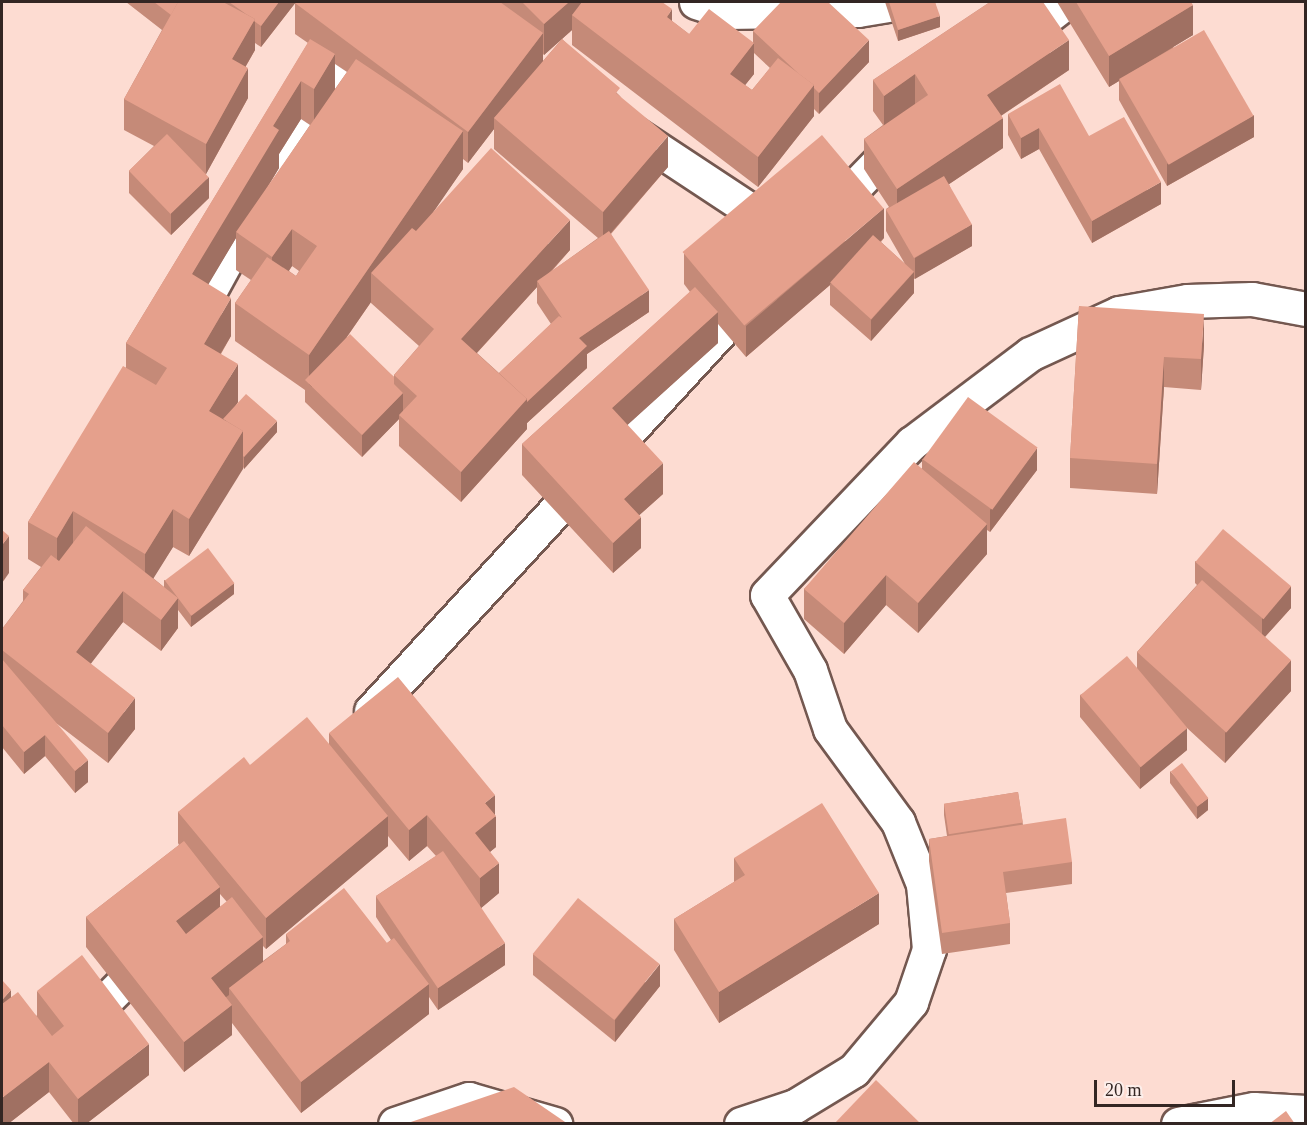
<!DOCTYPE html>
<html>
<head>
<meta charset="utf-8">
<style>
	body { margin:0 }
	#map { position:relative; width:1307px; height:1125px; overflow:hidden; background:#fddcd2; font-family:"Times New Roman",serif }
	div>[style] { position:absolute }
	.roads { filter:drop-shadow(2px 0 #745850) drop-shadow(-2px 0 #745850) drop-shadow(0 2px #745850) drop-shadow(0 -2px #745850) }
	.minor>* { height:33px; margin:-16.5px; padding:0 16.5px; transform-origin:16.5px; border-radius:16.5px; background:#fff }
	.secondary>* { height:33px; margin:-16.5px; padding:0 16.5px; transform-origin:16.5px; border-radius:16.5px; background:#fff }
	.wall>* { inset:0; background:#c58a78 }
	.shaded-wall>* { inset:0; background:#a07062 }
	.building>* { inset:0; background:#e5a08c; transform-origin:0 0 }
	span { translate:-50% -50%; white-space:nowrap; text-align:center; line-height:1.15; -webkit-text-stroke:6px #fceeea; paint-order:stroke }
	.frame { position:absolute; inset:0; border:3px solid #332623; pointer-events:none }
	.scale { position:absolute; left:1094px; top:1080px; width:141px; height:27px; box-sizing:border-box; border:3px solid #332623; border-top:0; padding-left:8px; font-size:18px; line-height:21px; white-space:nowrap; color:#332623; -webkit-text-stroke:4px #fceeea; paint-order:stroke }
</style>
</head>
<body>
<div id="map">
	<div class="roads">
		<div class="minor">
			<div style="left:1017px;top:40px;width:62px;rotate:-37.8deg"></div>
			<div style="left:629px;top:130px;width:147px;rotate:33.4deg"></div>
			<div style="left:752px;top:211px;width:32px;rotate:24deg"></div>
			<div style="left:830px;top:212px;width:98px;rotate:-45.8deg"></div>
			<div style="left:191px;top:325px;width:368px;rotate:-61.3deg"></div>
			<div style="left:371px;top:711px;width:563px;rotate:-47.38deg"></div>
			<div style="left:80px;top:1026px;width:98px;rotate:-45deg"></div>
		</div>
		<div class="secondary">
			<div style="left:696px;top:2px;width:32px;rotate:18deg"></div>
			<div style="left:726px;top:12px;width:132px;rotate:-0.9deg"></div>
			<div style="left:858px;top:10px;width:49px;rotate:-9.5deg"></div>
			<div style="left:395px;top:1124px;width:78px;rotate:-18.7deg"></div>
			<div style="left:469px;top:1099px;width:90px;rotate:16.2deg"></div>
			<div style="left:741px;top:1124px;width:57px;rotate:-18.4deg"></div>
			<div style="left:795px;top:1106px;width:69px;rotate:-31.4deg"></div>
			<div style="left:854px;top:1070px;width:89px;rotate:-50deg"></div>
			<div style="left:911px;top:1002px;width:56px;rotate:-71.2deg"></div>
			<div style="left:929px;top:949px;width:65px;rotate:-95.3deg"></div>
			<div style="left:923px;top:884px;width:67px;rotate:-112deg"></div>
			<div style="left:898px;top:822px;width:115px;rotate:-126.2deg"></div>
			<div style="left:830px;top:729px;width:62px;rotate:-108.7deg"></div>
			<div style="left:810px;top:670px;width:86px;rotate:-119.8deg"></div>
			<div style="left:767px;top:595px;width:210px;rotate:-46.4deg"></div>
			<div style="left:912px;top:443px;width:148px;rotate:-37deg"></div>
			<div style="left:1030px;top:354px;width:98px;rotate:-24.7deg"></div>
			<div style="left:1119px;top:313px;width:69px;rotate:-10deg"></div>
			<div style="left:1187px;top:301px;width:65px;rotate:-1.8deg"></div>
			<div style="left:1252px;top:299px;width:55px;rotate:10.5deg"></div>
			<div style="left:1178px;top:1124px;width:77px;rotate:-11.2deg"></div>
			<div style="left:1254px;top:1109px;width:52px;rotate:3.3deg"></div>
		</div>
	</div>
	<div class="wall">
		<div style="clip-path:polygon(126px 2px,296px 2px,261px 47px,255px 43px,255px 50px,246px 66px,248px 98px,206px 174px,209px 198px,171px 235px,129px 193px,129px 171px,154px 146px,124px 130px,124px 99px,162px 30px)"></div>
		<div style="clip-path:polygon(evenodd,297px 2px,662px 2px,672px 21px,689px 34px,753px 43px,753px 31px,869px 62px,819px 114px,814px 109px,814px 116px,758px 187px,572px 45px,572px 30px,562px 39px,620px 96px,668px 167px,611px 234px,649px 312px,587px 354px,587px 368px,527px 423px,527px 429px,461px 502px,399px 446px,399px 419px,362px 457px,305px 402px,305px 390px,235px 341px,235px 303px,251px 280px,236px 270px,236px 238px,208px 284px,231px 336px,221px 354px,238px 402px,235px 407px,277px 432px,244px 469px,243px 467px,189px 556px,173px 547px,153px 578px,164px 587px,164px 580px,234px 594px,191px 627px,178px 610px,178px 628px,161px 651px,123px 622px,90px 664px,135px 729px,108px 763px,56px 723px,88px 782px,75px 793px,45px 756px,24px 774px,2px 747px,2px 629px,23px 601px,23px 590px,41px 567px,28px 559px,28px 522px,126px 367px,126px 343px,308px 43px,295px 34px,295px 3px,297px 2px,562px 39px,543px 61px,543px 54px,544px 55px,562px 39px,297px 2px,754px 53px,770px 68px,752px 90px,745px 85px,754px 74px,754px 53px,297px 2px,335px 64px,347px 72px,335px 89px,335px 64px,297px 2px,301px 119px,310px 125px,266px 190px,279px 168px,279px 154px,301px 119px,297px 2px,494px 129px,494px 149px,598px 238px,552px 271px,570px 250px,432px 213px,463px 169px,463px 159px,468px 163px,494px 129px,297px 2px,292px 266px,299px 271px,296px 276px,289px 271px,292px 266px,297px 2px,537px 287px,537px 303px,551px 324px,499px 373px,477px 353px,537px 287px,297px 2px,371px 302px,371px 303px,419px 346px,394px 375px,394px 377px,347px 337px,371px 302px)"></div>
		<div style="clip-path:polygon(885px 2px,935px 2px,940px 27px,898px 41px)"></div>
		<div style="clip-path:polygon(990px 2px,1069px 70px,1001px 116px,1003px 148px,949px 184px,972px 246px,914px 279px,914px 293px,871px 341px,830px 305px,830px 285px,746px 357px,718px 324px,718px 343px,627px 425px,663px 494px,639px 515px,641px 548px,613px 573px,522px 475px,522px 444px,690px 292px,684px 284px,684px 254px,884px 238px,881px 242px,905px 264px,886px 231px,886px 209px,889px 207px,864px 169px,864px 139px,883px 125px,873px 111px,873px 80px)"></div>
		<div style="clip-path:polygon(1057px 2px,1191px 2px,1193px 35px,1173px 47px,1254px 137px,1167px 186px,1119px 100px,1119px 81px,1109px 87px)"></div>
		<div style="clip-path:polygon(1008px 114px,1089px 136px,1161px 204px,1092px 243px,1039px 149px,1021px 159px,1008px 135px)"></div>
		<div style="clip-path:polygon(1079px 306px,1204px 345px,1201px 390px,1164px 387px,1157px 494px,1070px 488px,1070px 458px)"></div>
		<div style="clip-path:polygon(922px 459px,1037px 470px,990px 532px,987px 530px,987px 554px,918px 633px,886px 605px,844px 654px,804px 619px,804px 589px,922px 468px)"></div>
		<div style="clip-path:polygon(1195px 561px,1291px 608px,1265px 637px,1291px 691px,1225px 763px,1187px 728px,1187px 750px,1140px 789px,1080px 717px,1080px 695px,1137px 668px,1137px 652px,1197px 585px,1195px 583px)"></div>
		<div style="clip-path:polygon(evenodd,329px 733px,495px 815px,496px 847px,490px 852px,499px 893px,481px 908px,505px 965px,438px 1010px,429px 997px,429px 1014px,301px 1113px,232px 1023px,232px 1035px,184px 1072px,86px 947px,86px 917px,179px 845px,178px 843px,178px 812px,250px 765px,329px 744px,329px 733px,388px 836px,409px 861px,427px 846px,436px 856px,376px 896px,376px 917px,391px 940px,387px 943px,286px 934px,286px 944px,263px 961px,263px 946px,266px 949px,388px 846px,388px 836px,329px 733px,220px 894px,227px 902px,220px 907px,220px 894px)"></div>
		<div style="clip-path:polygon(1170px 771px,1208px 810px,1197px 819px,1170px 783px)"></div>
		<div style="clip-path:polygon(1018px 792px,1023px 825px,1072px 862px,1072px 884px,1006px 893px,1010px 923px,1010px 944px,942px 954px,929px 861px,929px 839px,947px 836px,944px 815px,944px 804px)"></div>
		<div style="clip-path:polygon(734px 858px,879px 924px,719px 1023px,674px 950px,674px 919px,734px 882px)"></div>
		<div style="clip-path:polygon(533px 954px,660px 986px,615px 1042px,533px 975px)"></div>
		<div style="clip-path:polygon(37px 991px,149px 1075px,86px 1124px,74px 1124px,49px 1092px,8px 1124px,2px 1124px,11px 997px,37px 1016px)"></div>
	</div>
	<div class="shaded-wall">
		<div style="clip-path:polygon(279px 2px,296px 2px,261px 47px,261px 26px)"></div>
		<div style="clip-path:polygon(569px 2px,604px 2px,572px 15px,572px 30px,544px 55px,544px 24px)"></div>
		<div style="clip-path:polygon(1193px 5px,1193px 35px,1119px 80px,1119px 79px,1119px 81px,1109px 87px,1109px 56px)"></div>
		<div style="clip-path:polygon(672px 9px,672px 40px,667px 17px)"></div>
		<div style="clip-path:polygon(940px 16px,940px 27px,898px 41px,898px 30px)"></div>
		<div style="clip-path:polygon(255px 19px,255px 50px,232px 90px,232px 59px)"></div>
		<div style="clip-path:polygon(543px 33px,543px 64px,494px 118px,494px 129px,468px 163px,468px 132px)"></div>
		<div style="clip-path:polygon(869px 40px,869px 62px,819px 114px,819px 93px)"></div>
		<div style="clip-path:polygon(1069px 40px,1069px 70px,987px 125px,987px 95px)"></div>
		<div style="clip-path:polygon(754px 43px,754px 74px,730px 104px,730px 74px)"></div>
		<div style="clip-path:polygon(335px 54px,335px 92px,314px 127px,314px 89px)"></div>
		<div style="clip-path:polygon(248px 68px,248px 98px,206px 174px,206px 144px)"></div>
		<div style="clip-path:polygon(915px 74px,915px 105px,884px 126px,884px 96px)"></div>
		<div style="clip-path:polygon(301px 81px,301px 119px,279px 154px,279px 168px,239px 234px,236px 232px,236px 238px,192px 312px,192px 274px,273px 126px)"></div>
		<div style="clip-path:polygon(814px 85px,814px 116px,758px 187px,758px 157px)"></div>
		<div style="clip-path:polygon(1254px 115px,1254px 137px,1167px 186px,1167px 164px)"></div>
		<div style="clip-path:polygon(1003px 118px,1003px 148px,897px 219px,897px 189px)"></div>
		<div style="clip-path:polygon(1039px 128px,1039px 149px,1021px 159px,1021px 138px)"></div>
		<div style="clip-path:polygon(463px 131px,463px 169px,384px 284px,371px 273px,371px 302px,312px 387px,309px 384px,309px 355px)"></div>
		<div style="clip-path:polygon(668px 136px,668px 167px,603px 242px,603px 212px)"></div>
		<div style="clip-path:polygon(209px 177px,209px 198px,171px 235px,171px 213px)"></div>
		<div style="clip-path:polygon(1161px 182px,1161px 204px,1092px 243px,1092px 221px)"></div>
		<div style="clip-path:polygon(884px 208px,884px 238px,831px 284px,830px 283px,830px 285px,746px 357px,746px 326px)"></div>
		<div style="clip-path:polygon(570px 220px,570px 250px,539px 284px,537px 281px,537px 287px,461px 370px,461px 339px)"></div>
		<div style="clip-path:polygon(972px 224px,972px 246px,915px 279px,915px 258px)"></div>
		<div style="clip-path:polygon(292px 229px,292px 266px,272px 295px,272px 257px)"></div>
		<div style="clip-path:polygon(914px 272px,914px 293px,871px 341px,871px 320px)"></div>
		<div style="clip-path:polygon(649px 290px,649px 312px,587px 354px,587px 368px,527px 423px,527px 429px,461px 502px,461px 472px,579px 338px)"></div>
		<div style="clip-path:polygon(231px 298px,231px 336px,204px 381px,204px 344px)"></div>
		<div style="clip-path:polygon(718px 312px,718px 343px,612px 439px,612px 408px)"></div>
		<div style="clip-path:polygon(1204px 314px,1204px 345px,1201px 390px,1201px 359px)"></div>
		<div style="clip-path:polygon(1164px 357px,1164px 387px,1157px 494px,1157px 464px)"></div>
		<div style="clip-path:polygon(238px 364px,238px 402px,218px 434px,209px 411px)"></div>
		<div style="clip-path:polygon(403px 393px,403px 414px,399px 415px,399px 419px,362px 457px,362px 435px)"></div>
		<div style="clip-path:polygon(277px 421px,277px 432px,244px 469px,244px 457px)"></div>
		<div style="clip-path:polygon(243px 431px,243px 469px,189px 556px,189px 519px)"></div>
		<div style="clip-path:polygon(1037px 448px,1037px 470px,990px 532px,990px 510px)"></div>
		<div style="clip-path:polygon(663px 463px,663px 494px,624px 529px,624px 499px)"></div>
		<div style="clip-path:polygon(173px 509px,173px 547px,145px 592px,145px 554px)"></div>
		<div style="clip-path:polygon(73px 511px,73px 548px,57px 576px,57px 538px)"></div>
		<div style="clip-path:polygon(641px 517px,641px 548px,613px 573px,613px 543px)"></div>
		<div style="clip-path:polygon(987px 524px,987px 554px,918px 633px,918px 603px)"></div>
		<div style="clip-path:polygon(9px 536px,9px 573px,2px 583px,2px 545px)"></div>
		<div style="clip-path:polygon(886px 575px,886px 605px,844px 654px,844px 623px)"></div>
		<div style="clip-path:polygon(234px 583px,234px 594px,191px 627px,191px 615px)"></div>
		<div style="clip-path:polygon(1291px 586px,1291px 608px,1262px 640px,1262px 619px)"></div>
		<div style="clip-path:polygon(123px 591px,123px 622px,76px 683px,76px 652px)"></div>
		<div style="clip-path:polygon(178px 598px,178px 628px,161px 651px,161px 620px)"></div>
		<div style="clip-path:polygon(1291px 660px,1291px 691px,1225px 763px,1225px 733px)"></div>
		<div style="clip-path:polygon(135px 698px,135px 729px,108px 763px,108px 733px)"></div>
		<div style="clip-path:polygon(1187px 728px,1187px 750px,1140px 789px,1140px 767px)"></div>
		<div style="clip-path:polygon(45px 735px,45px 756px,24px 774px,24px 752px)"></div>
		<div style="clip-path:polygon(88px 760px,88px 782px,75px 793px,75px 771px)"></div>
		<div style="clip-path:polygon(495px 795px,495px 817px,496px 816px,496px 847px,475px 864px,475px 833px,485px 803px)"></div>
		<div style="clip-path:polygon(1208px 798px,1208px 810px,1197px 819px,1197px 807px)"></div>
		<div style="clip-path:polygon(427px 815px,427px 846px,409px 861px,409px 830px)"></div>
		<div style="clip-path:polygon(388px 816px,388px 846px,266px 949px,266px 918px)"></div>
		<div style="clip-path:polygon(499px 863px,499px 893px,480px 909px,480px 878px)"></div>
		<div style="clip-path:polygon(220px 887px,220px 918px,176px 952px,176px 921px)"></div>
		<div style="clip-path:polygon(879px 893px,879px 924px,719px 1023px,719px 992px)"></div>
		<div style="clip-path:polygon(263px 937px,263px 968px,229px 988px,229px 995px,211px 1008px,211px 978px)"></div>
		<div style="clip-path:polygon(505px 943px,505px 965px,438px 1010px,438px 988px)"></div>
		<div style="clip-path:polygon(660px 964px,660px 986px,615px 1042px,615px 1020px)"></div>
		<div style="clip-path:polygon(429px 984px,429px 1014px,301px 1113px,301px 1082px)"></div>
		<div style="clip-path:polygon(11px 990px,11px 1012px,2px 1021px,2px 1000px)"></div>
		<div style="clip-path:polygon(232px 1005px,232px 1035px,184px 1072px,184px 1042px)"></div>
		<div style="clip-path:polygon(149px 1044px,149px 1075px,86px 1124px,78px 1124px,78px 1099px)"></div>
		<div style="clip-path:polygon(49px 1062px,49px 1092px,8px 1124px,2px 1124px,2px 1098px)"></div>
	</div>
	<div class="building">
		<div style="clip-path:polygon(154px 2px,178px 2px,171px 15px)"></div>
		<div style="clip-path:polygon(178px 2px,223px 2px,255px 19px,232px 59px,248px 68px,206px 144px,124px 99px)"></div>
		<div style="clip-path:polygon(229px 2px,279px 2px,261px 26px,254px 21px,255px 19px,246px 14px)"></div>
		<div style="clip-path:polygon(297px 2px,500px 2px,543px 33px,468px 132px,295px 3px)"></div>
		<div style="clip-path:polygon(522px 2px,569px 2px,544px 24px)"></div>
		<div style="clip-path:polygon(582px 2px,662px 2px,672px 9px,667px 17px,689px 34px,709px 9px,754px 43px,730px 74px,752px 90px,778px 58px,814px 85px,758px 157px,572px 15px)"></div>
		<div style="clip-path:polygon(781px 2px,828px 2px,869px 40px,819px 93px,814px 88px,814px 85px,799px 74px,753px 31px)"></div>
		<div style="clip-path:polygon(889px 2px,935px 2px,940px 16px,898px 30px)"></div>
		<div style="clip-path:polygon(990px 2px,1043px 2px,1069px 40px,987px 95px,1003px 118px,897px 189px,864px 139px,928px 95px,915px 74px,884px 96px,873px 80px)"></div>
		<div style="clip-path:polygon(1076px 2px,1191px 2px,1193px 5px,1109px 56px)"></div>
		<div style="left:1204px;top:30px;width:99px;height:98px;rotate:60deg"></div>
		<div style="clip-path:polygon(310px 39px,335px 54px,314px 89px,301px 81px,273px 126px,279px 130px,192px 274px,231px 298px,204px 344px,238px 364px,209px 411px,243px 431px,189px 519px,173px 509px,145px 554px,73px 511px,57px 538px,28px 522px,123px 366px,156px 385px,167px 368px,126px 343px)"></div>
		<div style="clip-path:polygon(562px 39px,620px 88px,616px 93px,668px 136px,603px 212px,494px 118px)"></div>
		<div style="clip-path:polygon(356px 59px,463px 131px,309px 355px,235px 303px,267px 257px,296px 276px,317px 246px,292px 229px,272px 257px,236px 232px)"></div>
		<div style="clip-path:polygon(1060px 84px,1089px 136px,1124px 117px,1161px 182px,1092px 221px,1039px 128px,1021px 138px,1008px 114px)"></div>
		<div style="left:167px;top:134px;width:60px;height:53px;rotate:46deg"></div>
		<div style="left:822px;top:135px;width:96px;height:182px;rotate:50deg"></div>
		<div style="clip-path:polygon(491px 148px,570px 220px,461px 339px,527px 399px,461px 472px,399px 415px,417px 396px,394px 375px,434px 329px,371px 273px,412px 228px,416px 231px)"></div>
		<div style="left:944px;top:176px;width:56px;height:67px;rotate:60deg"></div>
		<div style="clip-path:polygon(609px 231px,649px 290px,579px 338px,587px 346px,527px 402px,527px 399px,499px 373px,559px 316px,562px 318px,537px 281px)"></div>
		<div style="left:873px;top:235px;width:55px;height:64px;rotate:42deg"></div>
		<div style="clip-path:polygon(695px 287px,718px 312px,612px 408px,663px 463px,624px 499px,641px 517px,613px 543px,522px 444px)"></div>
		<div style="clip-path:polygon(1079px 306px,1204px 314px,1201px 359px,1164px 357px,1157px 464px,1070px 458px)"></div>
		<div style="clip-path:polygon(350px 334px,394px 377px,394px 384px,403px 393px,362px 435px,305px 380px)"></div>
		<div style="clip-path:polygon(246px 394px,277px 421px,244px 457px,243px 456px,243px 431px,223px 419px)"></div>
		<div style="left:968px;top:397px;width:86px;height:77px;rotate:36deg"></div>
		<div style="clip-path:polygon(914px 462px,987px 524px,918px 603px,886px 575px,844px 623px,804px 589px)"></div>
		<div style="clip-path:polygon(86px 526px,178px 598px,161px 620px,123px 591px,76px 652px,135px 698px,108px 733px,2px 650px,2px 629px,29px 594px,23px 590px,51px 555px,59px 561px)"></div>
		<div style="left:1223px;top:529px;width:89px;height:43px;rotate:40deg"></div>
		<div style="clip-path:polygon(2px 530px,9px 536px,2px 545px)"></div>
		<div style="left:208px;top:548px;width:44px;height:54px;rotate:53deg"></div>
		<div style="left:1202px;top:580px;width:120px;height:97px;rotate:42deg"></div>
		<div style="left:1127px;top:656px;width:94px;height:61px;rotate:50deg"></div>
		<div style="clip-path:polygon(2px 659px,88px 760px,75px 771px,45px 735px,24px 752px,2px 725px)"></div>
		<div style="clip-path:polygon(398px 677px,495px 795px,485px 803px,496px 816px,475px 833px,499px 863px,480px 878px,427px 815px,409px 830px,329px 733px)"></div>
		<div style="clip-path:polygon(307px 717px,388px 816px,266px 918px,178px 812px,244px 757px,250px 765px)"></div>
		<div style="left:1182px;top:763px;width:44px;height:14px;rotate:53deg"></div>
		<div style="left:1018px;top:792px;width:31px;height:75px;rotate:81deg"></div>
		<div style="clip-path:polygon(822px 803px,879px 893px,719px 992px,674px 919px,745px 875px,734px 858px)"></div>
		<div style="clip-path:polygon(1066px 818px,1072px 862px,1003px 872px,1010px 923px,942px 933px,929px 839px)"></div>
		<div style="clip-path:polygon(184px 841px,220px 887px,176px 921px,186px 934px,232px 897px,263px 937px,211px 978px,232px 1005px,184px 1042px,86px 917px)"></div>
		<div style="left:443px;top:851px;width:111px;height:81px;rotate:56deg"></div>
		<div style="clip-path:polygon(344px 888px,387px 943px,394px 938px,429px 984px,301px 1082px,229px 988px,290px 941px,286px 934px)"></div>
		<div style="left:578px;top:898px;width:105px;height:72px;rotate:39deg"></div>
		<div style="clip-path:polygon(82px 955px,149px 1044px,78px 1099px,49px 1062px,2px 1098px,2px 1004px,18px 992px,52px 1036px,64px 1026px,37px 991px)"></div>
		<div style="clip-path:polygon(2px 980px,11px 990px,2px 1000px)"></div>
		<div style="clip-path:polygon(876px 1080px,921px 1124px,834px 1124px)"></div>
		<div style="clip-path:polygon(514px 1087px,568px 1124px,405px 1124px)"></div>
		<div style="clip-path:polygon(1286px 1111px,1295px 1124px,1269px 1124px)"></div>
	</div>
	<div class="frame"></div>
	<div class="scale">20 m</div>
</div>
</body>
</html>
